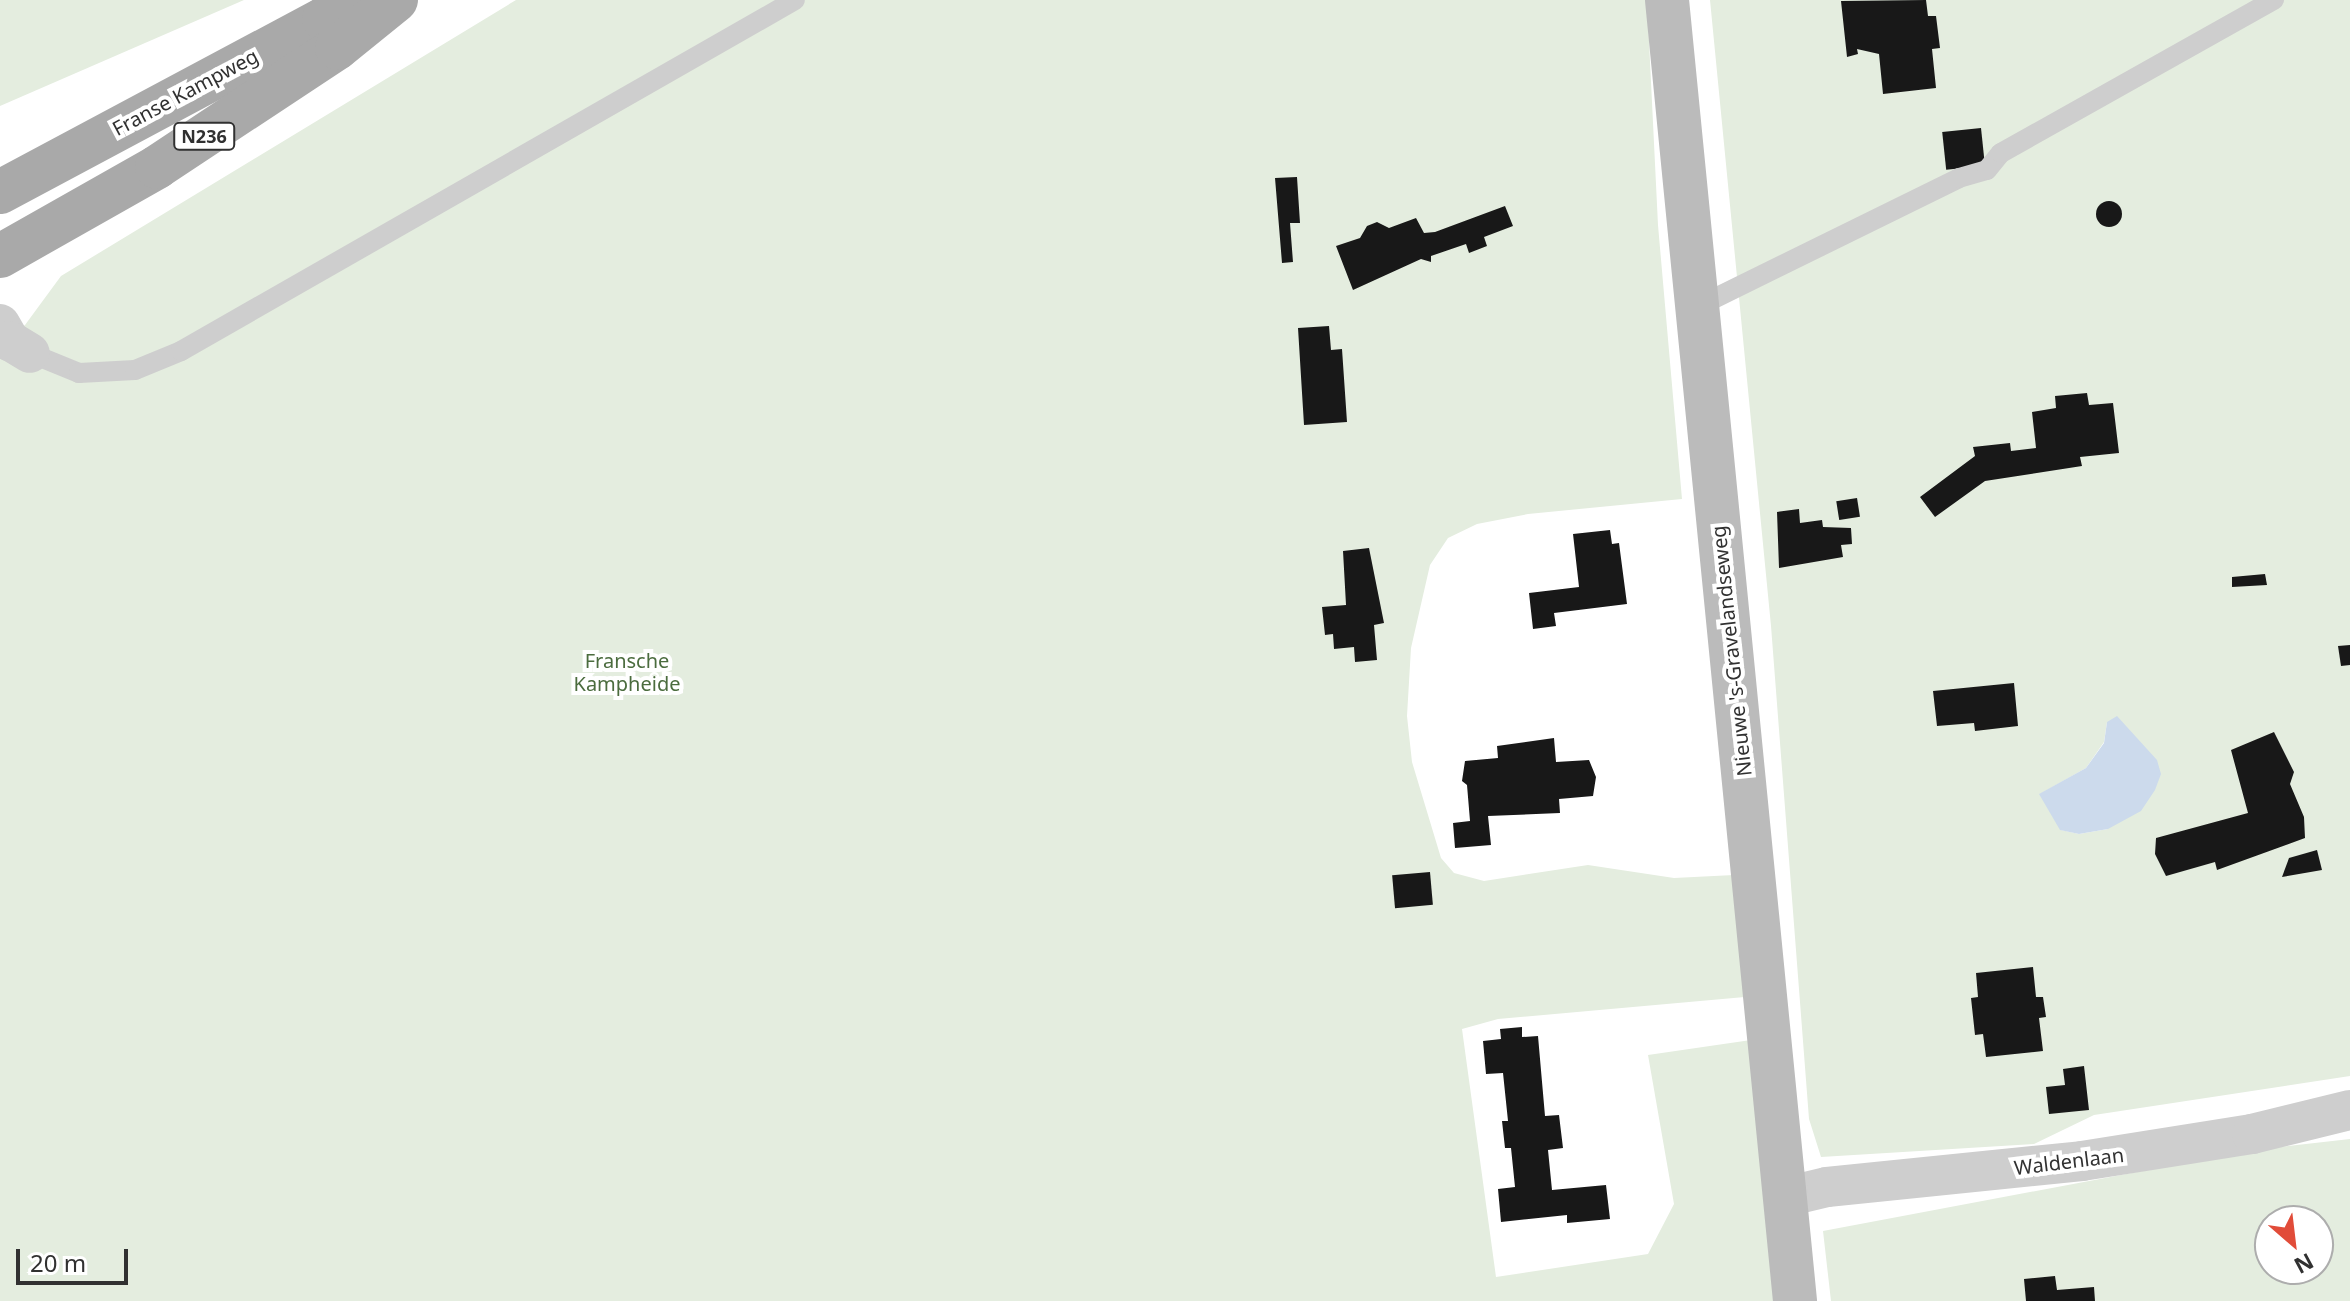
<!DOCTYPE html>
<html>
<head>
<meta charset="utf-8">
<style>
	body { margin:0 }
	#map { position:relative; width:2350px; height:1301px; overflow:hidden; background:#fff; font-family:"Noto Sans",sans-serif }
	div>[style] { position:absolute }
	.green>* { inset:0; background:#e4eddf }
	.water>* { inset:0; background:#ccdaec }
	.building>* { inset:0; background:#181818; transform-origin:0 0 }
	.round { border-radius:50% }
	.lane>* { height:20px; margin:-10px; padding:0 10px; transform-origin:10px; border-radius:10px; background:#cecece }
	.street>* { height:40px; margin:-20px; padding:0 20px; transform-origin:20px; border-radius:20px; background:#cecece }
	.secondary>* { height:44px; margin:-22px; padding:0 22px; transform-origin:22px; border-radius:22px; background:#bbb }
	.primary>* { height:44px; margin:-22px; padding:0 22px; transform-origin:22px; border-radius:22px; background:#a9a9a9 }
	span { translate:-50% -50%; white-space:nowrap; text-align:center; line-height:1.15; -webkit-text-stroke:8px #fff; paint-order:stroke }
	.shield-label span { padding:2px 6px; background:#fff; border:2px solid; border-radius:6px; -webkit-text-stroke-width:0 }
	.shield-label { font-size:18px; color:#313131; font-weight:700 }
	.street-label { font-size:20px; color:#313131 }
	.park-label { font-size:20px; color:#4b6c3e }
	.north { position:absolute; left:2254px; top:1205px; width:80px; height:80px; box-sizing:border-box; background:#fff; border:2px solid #adadad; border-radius:50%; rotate:152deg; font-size:22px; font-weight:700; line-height:32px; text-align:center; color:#313131 }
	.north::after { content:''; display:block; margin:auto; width:28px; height:36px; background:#e14c39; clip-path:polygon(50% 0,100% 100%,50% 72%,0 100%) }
	.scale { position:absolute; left:16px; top:1249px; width:112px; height:36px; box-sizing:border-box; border:4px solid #313131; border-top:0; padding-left:10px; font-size:24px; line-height:28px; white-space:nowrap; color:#313131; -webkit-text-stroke:6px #fff; paint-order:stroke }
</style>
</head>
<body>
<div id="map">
	<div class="green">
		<div style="clip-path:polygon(0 0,244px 0,0 106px)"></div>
		<div style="clip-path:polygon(516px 0,1647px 0,1658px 225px,1682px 499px,1528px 514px,1477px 524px,1448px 538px,1430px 565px,1411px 648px,1407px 716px,1412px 762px,1441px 858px,1454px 873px,1484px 881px,1588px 865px,1674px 878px,1734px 875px,1756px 996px,1498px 1019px,1462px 1029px,1496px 1277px,1648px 1254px,1674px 1204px,1648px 1055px,1751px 1040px,1785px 1301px,0 1301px,0 339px,25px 325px,61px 276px)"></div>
		<div style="clip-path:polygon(evenodd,1710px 0,2350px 0,2350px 1076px,2094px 1115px,2034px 1144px,1821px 1157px,1809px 1119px,1771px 626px,1710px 0,2107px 722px,2108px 829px,2079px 834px,2061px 830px,2040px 794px,2086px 768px,2104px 742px,2107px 722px)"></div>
		<div style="clip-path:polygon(evenodd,2350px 1139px,2350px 1301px,1831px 1301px,1823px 1231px,2254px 1150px,2350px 1139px,2270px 1221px,2318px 1221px,2318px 1269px,2270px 1269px,2270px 1221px)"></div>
	</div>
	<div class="water">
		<div style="clip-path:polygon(2117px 716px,2157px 760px,2161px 774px,2155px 790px,2141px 811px,2108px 829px,2079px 834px,2060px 830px,2039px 794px,2086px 768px,2104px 743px,2107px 722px)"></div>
	</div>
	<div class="building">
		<div style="clip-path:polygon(1926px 0,1928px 16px,1936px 16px,1940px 48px,1932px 49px,1936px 88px,1883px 94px,1879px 54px,1857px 49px,1858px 54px,1847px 57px,1841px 1px)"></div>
		<div style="left:1981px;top:128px;width:38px;height:39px;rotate:84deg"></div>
		<div style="clip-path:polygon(1297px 177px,1300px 223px,1290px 223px,1293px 262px,1282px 263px,1275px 178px)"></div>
		<div class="round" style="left:2096px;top:201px;width:26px;height:26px"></div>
		<div style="clip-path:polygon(1505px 206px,1513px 226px,1484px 237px,1487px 246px,1469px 253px,1466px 244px,1431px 256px,1431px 262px,1421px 259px,1353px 290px,1336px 246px,1360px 238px,1367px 226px,1377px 222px,1389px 228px,1416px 218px,1424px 233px,1435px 232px)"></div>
		<div style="clip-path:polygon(1329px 326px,1331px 350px,1342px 349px,1347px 422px,1304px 425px,1298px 328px)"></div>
		<div style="clip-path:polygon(2087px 393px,2089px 405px,2113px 403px,2119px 453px,2080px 457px,2082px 466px,1985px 481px,1935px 517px,1920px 497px,1975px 456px,1973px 447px,2010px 443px,2011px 451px,2036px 448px,2032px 412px,2056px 408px,2055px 396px)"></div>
		<div style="left:1857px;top:498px;width:19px;height:21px;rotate:81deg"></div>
		<div style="clip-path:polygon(1799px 509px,1800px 523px,1822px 520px,1823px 527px,1851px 528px,1852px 544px,1841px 545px,1843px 557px,1779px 568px,1777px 512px)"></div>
		<div style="clip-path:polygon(1610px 530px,1612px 544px,1619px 543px,1627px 604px,1554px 613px,1556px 626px,1533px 629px,1529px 593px,1579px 587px,1573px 534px)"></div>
		<div style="clip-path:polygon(1369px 548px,1384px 623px,1374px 625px,1377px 660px,1355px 662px,1354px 647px,1334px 649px,1333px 634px,1325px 635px,1322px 607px,1346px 605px,1343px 551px)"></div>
		<div style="clip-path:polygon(2265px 574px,2267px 585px,2232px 587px,2232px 577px)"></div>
		<div style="clip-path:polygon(2350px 645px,2350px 665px,2341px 666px,2338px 646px)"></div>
		<div style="clip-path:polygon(2014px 683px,2018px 726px,1975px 731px,1974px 723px,1937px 726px,1933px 691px)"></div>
		<div style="clip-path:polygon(2274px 732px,2294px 772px,2290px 784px,2304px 817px,2305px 838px,2217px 870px,2215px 862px,2166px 876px,2155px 854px,2156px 838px,2248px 813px,2231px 750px)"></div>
		<div style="clip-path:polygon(1554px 738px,1556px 762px,1589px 760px,1596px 777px,1593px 796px,1559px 799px,1560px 813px,1488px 816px,1491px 845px,1455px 848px,1453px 823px,1470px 821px,1467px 785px,1462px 781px,1465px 761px,1498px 758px,1497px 746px)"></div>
		<div style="clip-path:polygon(2317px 850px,2322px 870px,2282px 877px,2289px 858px)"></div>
		<div style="left:1430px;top:872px;width:33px;height:38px;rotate:85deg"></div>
		<div style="clip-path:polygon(2033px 967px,2036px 997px,2043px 997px,2046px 1017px,2039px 1018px,2043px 1051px,1986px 1057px,1983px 1034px,1975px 1035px,1971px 998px,1978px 997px,1976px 973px)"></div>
		<div style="clip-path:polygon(1522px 1027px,1522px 1037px,1538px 1036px,1545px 1116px,1559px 1115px,1563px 1148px,1548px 1150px,1552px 1190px,1606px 1185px,1610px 1219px,1567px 1223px,1567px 1215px,1501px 1222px,1498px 1189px,1515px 1187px,1511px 1148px,1505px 1148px,1502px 1121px,1508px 1121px,1503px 1073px,1486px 1074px,1483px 1041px,1501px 1039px,1500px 1029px)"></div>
		<div style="clip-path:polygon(2084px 1066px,2089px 1110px,2049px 1114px,2046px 1087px,2065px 1085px,2063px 1069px)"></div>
		<div style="clip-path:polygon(2055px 1276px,2057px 1290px,2094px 1287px,2095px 1301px,2026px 1301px,2024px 1279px)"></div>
	</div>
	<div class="lane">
		<div style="left:1695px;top:308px;width:294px;rotate:-26.2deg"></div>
		<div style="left:1959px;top:178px;width:29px;rotate:-16deg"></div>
		<div style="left:1987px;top:170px;width:22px;rotate:-51deg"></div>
		<div style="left:2001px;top:153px;width:313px;rotate:-29.3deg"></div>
		<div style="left:30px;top:353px;width:53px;rotate:22.2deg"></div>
		<div style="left:79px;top:373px;width:56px;rotate:-3.1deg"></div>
		<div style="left:135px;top:370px;width:50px;rotate:-22.4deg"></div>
		<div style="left:181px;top:351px;width:707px;rotate:-29.75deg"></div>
	</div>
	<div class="street">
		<div style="left:0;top:324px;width:20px;rotate:60deg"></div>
		<div style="left:10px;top:341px;width:23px;rotate:31deg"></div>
		<div style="left:1785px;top:1197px;width:43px;rotate:-13.4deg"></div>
		<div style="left:1827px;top:1187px;width:256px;rotate:-5.8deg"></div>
		<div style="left:2082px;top:1161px;width:172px;rotate:-9deg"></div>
		<div style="left:2252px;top:1134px;width:101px;rotate:-13.8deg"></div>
	</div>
	<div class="secondary">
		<div style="left:1667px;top:0;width:1307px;rotate:84.38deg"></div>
	</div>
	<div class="primary">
		<div style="left:0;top:192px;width:367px;rotate:-28.1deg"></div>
		<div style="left:324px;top:19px;width:53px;rotate:-21.2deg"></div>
		<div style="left:0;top:256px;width:180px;rotate:-29.5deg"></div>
		<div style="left:157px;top:167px;width:216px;rotate:-33.5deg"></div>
		<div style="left:337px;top:48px;width:76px;rotate:-39.1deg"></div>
	</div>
	<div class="shield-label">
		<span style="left:204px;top:136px">N236</span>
	</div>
	<div class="street-label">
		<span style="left:185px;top:92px;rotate:-28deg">Franse Kampweg</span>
		<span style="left:1731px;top:651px;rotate:-96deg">Nieuwe 's-Gravelandseweg</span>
		<span style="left:2069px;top:1161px;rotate:-7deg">Waldenlaan</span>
	</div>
	<div class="park-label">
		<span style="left:627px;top:672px">Fransche<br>Kampheide</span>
	</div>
	<div class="north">N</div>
	<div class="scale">20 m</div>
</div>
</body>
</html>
